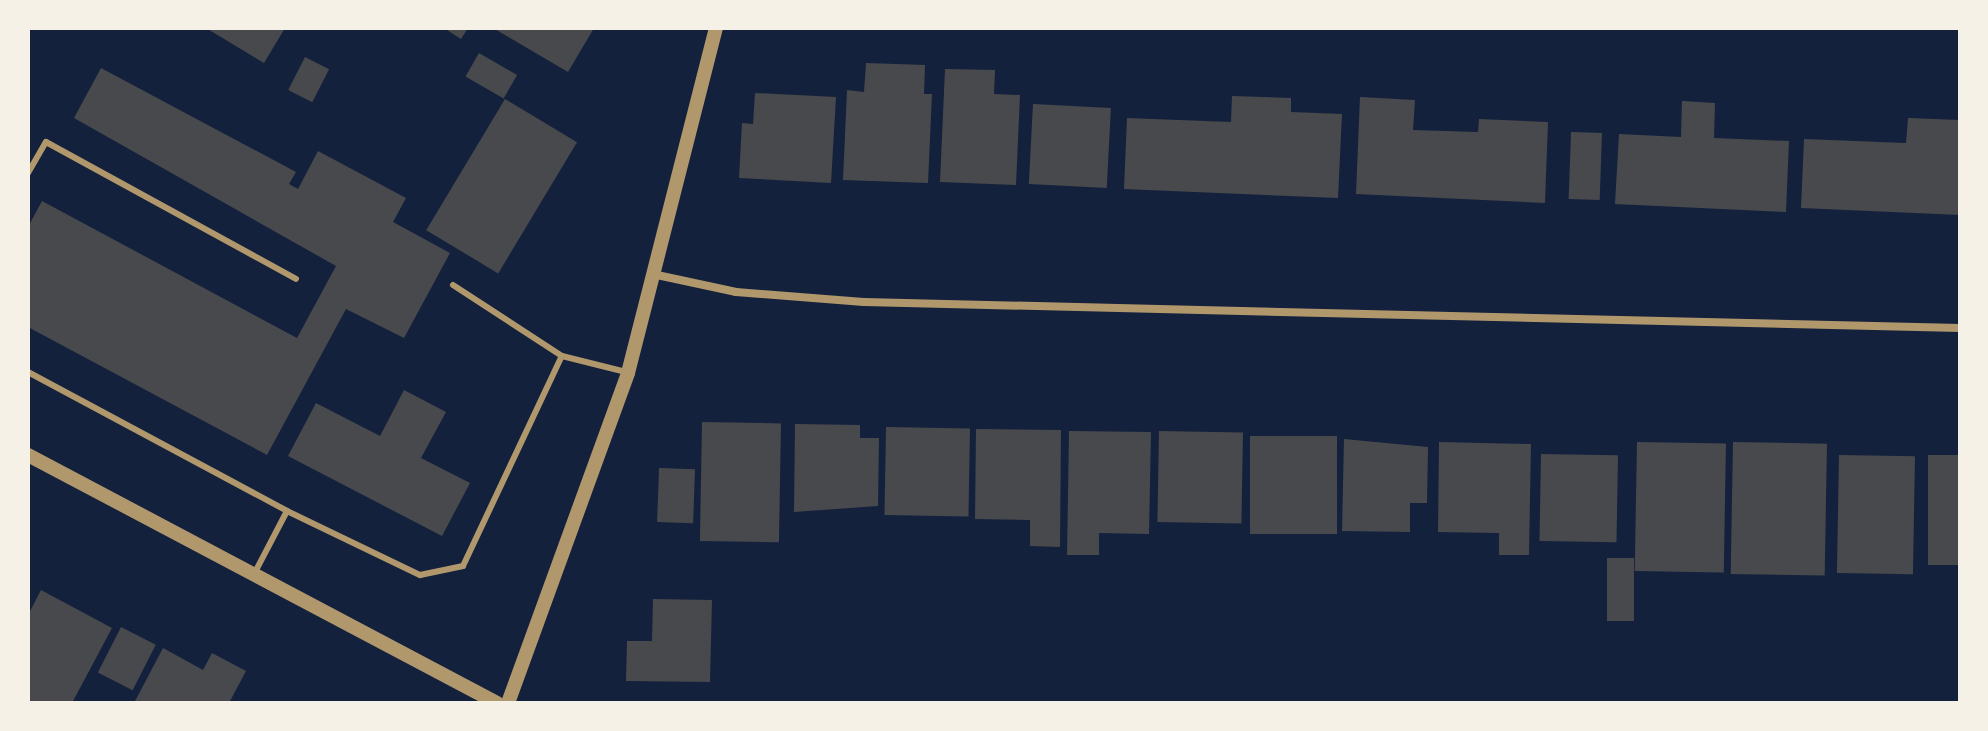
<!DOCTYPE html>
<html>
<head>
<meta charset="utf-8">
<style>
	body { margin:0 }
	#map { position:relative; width:1988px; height:731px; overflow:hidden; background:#14213d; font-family:"Alegreya Sans",sans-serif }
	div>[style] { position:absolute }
	.building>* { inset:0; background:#48494c; transform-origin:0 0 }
	.service>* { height:6px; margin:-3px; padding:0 3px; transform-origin:3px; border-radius:3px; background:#b1986c }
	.minor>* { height:8px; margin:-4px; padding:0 4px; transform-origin:4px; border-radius:4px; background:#b1986c }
	.tertiary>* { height:14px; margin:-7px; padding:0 7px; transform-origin:7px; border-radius:7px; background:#b1986c }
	span { translate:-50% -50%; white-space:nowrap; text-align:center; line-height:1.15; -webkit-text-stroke:8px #f6f1e7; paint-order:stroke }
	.frame { position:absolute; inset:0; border:30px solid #f6f1e7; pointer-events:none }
</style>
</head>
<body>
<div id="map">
	<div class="building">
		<div style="clip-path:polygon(206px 28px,285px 28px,264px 63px)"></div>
		<div style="clip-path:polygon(444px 28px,468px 28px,461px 39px)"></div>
		<div style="clip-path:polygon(493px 28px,594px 28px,568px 72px)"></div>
		<div style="left:479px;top:53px;width:44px;height:27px;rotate:30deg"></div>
		<div style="left:305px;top:57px;width:27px;height:37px;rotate:27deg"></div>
		<div style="clip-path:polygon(866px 63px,925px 65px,924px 94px,932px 94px,928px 183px,843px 180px,847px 90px,864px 92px)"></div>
		<div style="clip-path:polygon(101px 68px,296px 172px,289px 184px,298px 189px,318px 151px,406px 198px,393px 222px,450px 253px,404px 338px,346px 309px,267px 455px,28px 327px,28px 227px,42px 201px,297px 338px,336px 266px,74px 118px)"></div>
		<div style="clip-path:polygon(945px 69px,995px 70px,994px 94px,1020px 95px,1016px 185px,940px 182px)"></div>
		<div style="clip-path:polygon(755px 93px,836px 97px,831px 183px,739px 178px,742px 123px,753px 124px)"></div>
		<div style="clip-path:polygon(1232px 96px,1291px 98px,1291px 112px,1342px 114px,1338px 198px,1124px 189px,1127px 118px,1231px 122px)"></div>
		<div style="clip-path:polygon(1360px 97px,1415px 100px,1413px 130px,1478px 132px,1479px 119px,1548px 122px,1545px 203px,1356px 194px)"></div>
		<div style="left:505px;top:99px;width:84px;height:153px;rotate:31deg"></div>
		<div style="clip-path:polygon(1682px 101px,1715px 103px,1714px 138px,1789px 141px,1786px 212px,1615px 204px,1619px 134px,1681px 137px)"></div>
		<div style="left:1033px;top:104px;width:78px;height:80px;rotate:3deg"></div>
		<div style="clip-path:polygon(1908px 118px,1960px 120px,1960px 215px,1801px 208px,1804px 139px,1906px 143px)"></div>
		<div style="left:1571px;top:132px;width:31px;height:67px;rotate:2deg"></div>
		<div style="clip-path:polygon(404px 390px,446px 412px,421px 458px,470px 483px,442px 536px,288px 456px,316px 403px,380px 436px)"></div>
		<div style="left:702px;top:422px;width:79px;height:119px;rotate:1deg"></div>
		<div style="clip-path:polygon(795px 424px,860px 425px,860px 438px,879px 438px,878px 506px,794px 512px)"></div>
		<div style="left:886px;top:427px;width:84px;height:88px;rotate:1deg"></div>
		<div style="clip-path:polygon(976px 429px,1061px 430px,1060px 547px,1030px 546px,1030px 520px,975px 519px)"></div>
		<div style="clip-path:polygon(1069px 431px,1151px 432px,1149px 534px,1099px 533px,1099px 555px,1067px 555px)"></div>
		<div style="left:1159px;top:431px;width:84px;height:91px;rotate:1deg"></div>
		<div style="left:1250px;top:436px;width:87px;height:98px"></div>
		<div style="clip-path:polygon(1344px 439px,1428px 447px,1427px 503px,1410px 503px,1410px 532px,1342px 531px)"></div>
		<div style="clip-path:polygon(1439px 442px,1531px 444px,1529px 555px,1499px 555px,1499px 533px,1438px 532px)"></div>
		<div style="left:1637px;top:442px;width:89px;height:129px;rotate:1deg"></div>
		<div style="left:1733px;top:442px;width:94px;height:132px;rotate:1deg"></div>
		<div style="left:1541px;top:454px;width:77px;height:87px;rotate:1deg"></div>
		<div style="left:1839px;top:455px;width:76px;height:118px;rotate:1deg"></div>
		<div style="left:1928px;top:455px;width:32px;height:110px"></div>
		<div style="left:659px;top:468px;width:36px;height:54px;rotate:2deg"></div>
		<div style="left:1607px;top:558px;width:27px;height:63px"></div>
		<div style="clip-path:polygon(41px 590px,112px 628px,72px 703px,28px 703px,28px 615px)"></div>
		<div style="clip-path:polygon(653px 599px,712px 600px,710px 682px,626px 681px,627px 641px,652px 641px)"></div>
		<div style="left:121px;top:627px;width:39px;height:51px;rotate:27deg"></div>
		<div style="clip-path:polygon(163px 648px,203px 670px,212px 653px,246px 671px,229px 703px,134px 703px)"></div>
	</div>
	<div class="service">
		<div style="left:28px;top:173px;width:36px;rotate:-60deg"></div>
		<div style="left:46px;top:142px;width:285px;rotate:28.7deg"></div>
		<div style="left:453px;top:285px;width:130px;rotate:33.1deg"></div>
		<div style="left:562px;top:356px;width:66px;rotate:14deg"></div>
		<div style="left:28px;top:372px;width:294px;rotate:28.2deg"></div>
		<div style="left:287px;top:511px;width:71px;rotate:117.6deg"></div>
		<div style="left:287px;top:511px;width:148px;rotate:25.7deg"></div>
		<div style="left:420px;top:575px;width:44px;rotate:-11.8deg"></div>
		<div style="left:463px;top:566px;width:232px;rotate:-64.8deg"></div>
	</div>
	<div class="minor">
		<div style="left:657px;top:275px;width:81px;rotate:12.1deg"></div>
		<div style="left:736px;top:292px;width:128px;rotate:4.5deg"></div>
		<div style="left:864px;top:302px;width:1096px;rotate:1.36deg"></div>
	</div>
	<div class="tertiary">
		<div style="left:28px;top:455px;width:531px;rotate:27.87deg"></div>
		<div style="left:508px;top:703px;width:351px;rotate:-70deg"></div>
		<div style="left:628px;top:373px;width:356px;rotate:-75.7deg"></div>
	</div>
	<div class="frame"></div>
</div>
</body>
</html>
